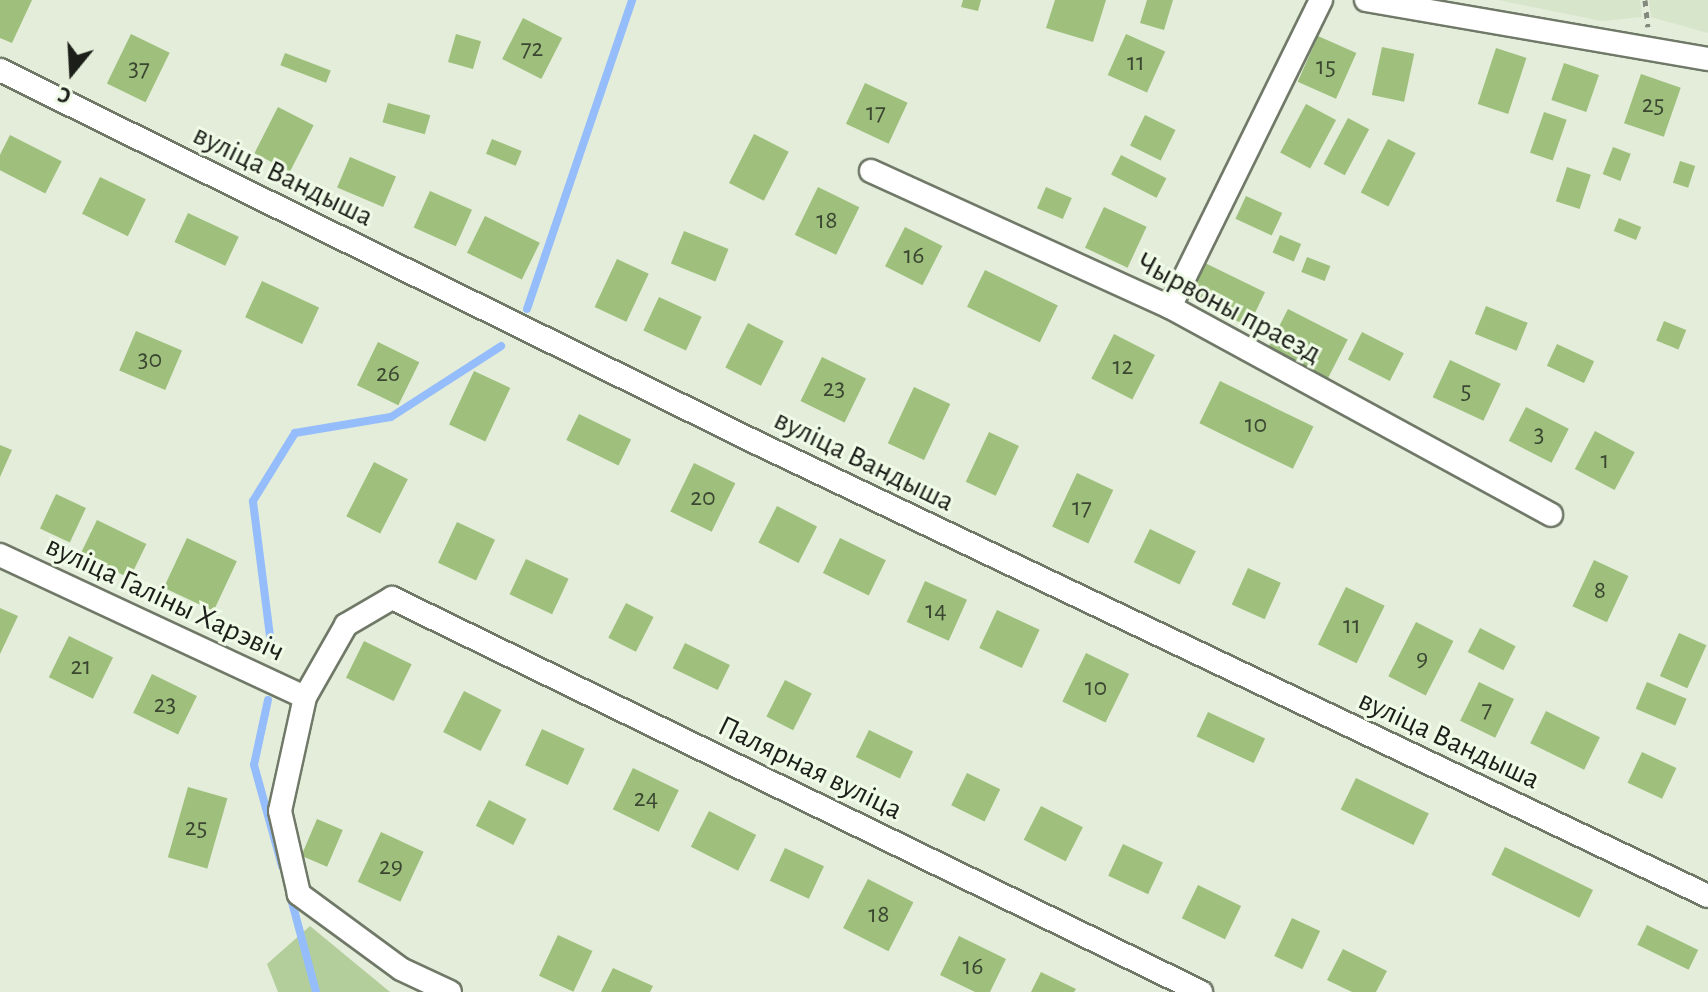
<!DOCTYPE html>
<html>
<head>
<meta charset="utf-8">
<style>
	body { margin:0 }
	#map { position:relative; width:1708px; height:992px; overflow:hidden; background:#e3edda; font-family:"Alegreya Sans",sans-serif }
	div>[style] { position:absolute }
	.built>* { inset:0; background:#d7e5cb }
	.green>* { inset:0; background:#b4ce9b }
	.stream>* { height:8px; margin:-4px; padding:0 4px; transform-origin:4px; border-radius:4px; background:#95bdfb }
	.building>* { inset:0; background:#9ec07c; transform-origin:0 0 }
	.path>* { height:5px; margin-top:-2.5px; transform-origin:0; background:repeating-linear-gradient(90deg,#83897d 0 6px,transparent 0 12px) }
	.roads { filter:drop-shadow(2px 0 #707968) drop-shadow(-2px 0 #707968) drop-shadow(0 2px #707968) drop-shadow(0 -2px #707968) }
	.street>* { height:22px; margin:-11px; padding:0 11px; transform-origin:11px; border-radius:11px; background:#fff }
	span { translate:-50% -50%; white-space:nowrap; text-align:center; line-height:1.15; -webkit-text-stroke:6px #f0fbe7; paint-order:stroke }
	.number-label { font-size:26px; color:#3c4732 }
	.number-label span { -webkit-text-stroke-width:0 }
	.street-label { font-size:30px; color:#1c1f19 }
	.north { position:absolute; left:32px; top:32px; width:80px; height:80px; -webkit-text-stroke:6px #f0fbe7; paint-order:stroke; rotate:198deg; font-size:22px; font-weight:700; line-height:32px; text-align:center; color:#1c1f19 }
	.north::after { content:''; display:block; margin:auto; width:28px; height:36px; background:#1c1f19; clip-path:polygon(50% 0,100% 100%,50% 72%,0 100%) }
</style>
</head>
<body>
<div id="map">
	<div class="built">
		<div style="clip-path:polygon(1498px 0,1640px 0,1642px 17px,1602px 21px)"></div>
		<div style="clip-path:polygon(1649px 0,1708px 0,1708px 33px,1651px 17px)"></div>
	</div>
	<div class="green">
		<div style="clip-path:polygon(310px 926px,390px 992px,278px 992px,267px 964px)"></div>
	</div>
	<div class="stream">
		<div style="left:527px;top:309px;width:326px;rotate:-71.2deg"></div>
		<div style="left:272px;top:652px;width:152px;rotate:-97.2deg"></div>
		<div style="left:253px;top:501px;width:80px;rotate:-58.3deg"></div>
		<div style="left:295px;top:433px;width:97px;rotate:-9.5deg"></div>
		<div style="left:391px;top:417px;width:131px;rotate:-32.8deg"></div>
		<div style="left:268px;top:700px;width:66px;rotate:102.2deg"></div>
		<div style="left:254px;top:765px;width:105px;rotate:74.5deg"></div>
		<div style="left:289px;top:891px;width:105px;rotate:75deg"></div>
	</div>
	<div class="building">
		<div style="clip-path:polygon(0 0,32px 0,12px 43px,0 38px)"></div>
		<div style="clip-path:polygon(963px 0,981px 0,978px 11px,961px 7px)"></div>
		<div style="clip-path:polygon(1055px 0,1106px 0,1093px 42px,1046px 28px)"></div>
		<div style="clip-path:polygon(1147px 0,1173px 0,1164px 30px,1140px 23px)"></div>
		<div style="left:523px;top:18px;width:44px;height:46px;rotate:27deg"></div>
		<div style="left:131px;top:34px;width:43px;height:55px;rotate:26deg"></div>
		<div style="left:456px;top:34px;width:26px;height:29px;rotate:16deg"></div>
		<div style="left:1126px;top:34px;width:43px;height:45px;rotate:24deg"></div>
		<div style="left:1318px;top:36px;width:42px;height:50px;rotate:24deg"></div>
		<div style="left:1382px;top:47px;width:33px;height:49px;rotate:12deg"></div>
		<div style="left:1496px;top:48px;width:32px;height:59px;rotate:18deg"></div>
		<div style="left:285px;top:53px;width:49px;height:13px;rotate:21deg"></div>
		<div style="left:1564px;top:63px;width:37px;height:39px;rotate:19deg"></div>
		<div style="left:1641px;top:74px;width:42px;height:52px;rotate:19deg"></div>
		<div style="left:865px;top:83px;width:47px;height:45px;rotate:25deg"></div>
		<div style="left:388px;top:103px;width:44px;height:20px;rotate:16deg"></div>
		<div style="left:1306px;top:104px;width:34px;height:55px;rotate:28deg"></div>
		<div style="left:278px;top:107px;width:40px;height:52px;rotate:27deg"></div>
		<div style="left:1544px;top:112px;width:24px;height:43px;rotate:19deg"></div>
		<div style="left:1145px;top:115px;width:34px;height:34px;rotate:26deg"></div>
		<div style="left:1348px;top:118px;width:24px;height:52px;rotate:28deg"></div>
		<div style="left:754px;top:134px;width:39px;height:55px;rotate:27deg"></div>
		<div style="left:10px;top:135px;width:58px;height:36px;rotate:27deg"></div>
		<div style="left:492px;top:139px;width:32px;height:16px;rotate:22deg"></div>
		<div style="left:1388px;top:139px;width:31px;height:60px;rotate:27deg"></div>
		<div style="left:1613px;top:147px;width:19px;height:29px;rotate:21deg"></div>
		<div style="left:1121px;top:155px;width:51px;height:22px;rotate:27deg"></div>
		<div style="left:350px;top:157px;width:50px;height:33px;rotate:23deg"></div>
		<div style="left:1680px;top:161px;width:16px;height:23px;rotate:18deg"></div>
		<div style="left:1567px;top:167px;width:25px;height:36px;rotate:18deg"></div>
		<div style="left:100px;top:177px;width:51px;height:41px;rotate:26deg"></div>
		<div style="left:818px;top:187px;width:46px;height:53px;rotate:26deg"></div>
		<div style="left:1046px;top:187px;width:28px;height:23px;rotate:23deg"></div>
		<div style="left:430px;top:191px;width:46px;height:40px;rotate:24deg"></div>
		<div style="left:1246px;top:196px;width:40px;height:25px;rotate:25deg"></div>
		<div style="left:1104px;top:207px;width:47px;height:45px;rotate:25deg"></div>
		<div style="left:188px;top:213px;width:56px;height:32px;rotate:25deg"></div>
		<div style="left:485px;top:216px;width:61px;height:41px;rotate:26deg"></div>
		<div style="left:1619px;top:218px;width:24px;height:14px;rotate:22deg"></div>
		<div style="left:905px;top:227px;width:42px;height:44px;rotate:27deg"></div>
		<div style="left:684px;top:231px;width:48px;height:35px;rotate:22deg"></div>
		<div style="left:1280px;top:235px;width:23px;height:19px;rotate:23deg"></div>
		<div style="left:1307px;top:257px;width:25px;height:16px;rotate:21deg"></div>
		<div style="left:617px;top:259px;width:35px;height:53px;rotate:25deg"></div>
		<div style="left:1203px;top:262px;width:69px;height:38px;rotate:26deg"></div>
		<div style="left:985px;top:270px;width:81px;height:41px;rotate:26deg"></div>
		<div style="left:262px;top:281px;width:63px;height:40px;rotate:25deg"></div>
		<div style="left:659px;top:297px;width:47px;height:37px;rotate:25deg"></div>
		<div style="left:1486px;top:306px;width:45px;height:30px;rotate:22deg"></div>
		<div style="left:1288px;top:309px;width:67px;height:47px;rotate:27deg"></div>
		<div style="left:1664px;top:321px;width:24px;height:21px;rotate:22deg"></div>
		<div style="left:748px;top:323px;width:40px;height:50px;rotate:27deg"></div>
		<div style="left:136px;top:331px;width:50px;height:43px;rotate:23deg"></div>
		<div style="left:1362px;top:332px;width:47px;height:31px;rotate:27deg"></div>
		<div style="left:1114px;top:334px;width:46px;height:50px;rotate:27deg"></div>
		<div style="left:378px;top:342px;width:46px;height:48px;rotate:26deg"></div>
		<div style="left:1557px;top:344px;width:41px;height:24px;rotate:25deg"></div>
		<div style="left:822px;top:357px;width:49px;height:49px;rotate:26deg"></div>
		<div style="left:1450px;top:360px;width:56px;height:41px;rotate:25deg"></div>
		<div style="left:474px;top:371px;width:40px;height:59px;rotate:25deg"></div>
		<div style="left:1220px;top:381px;width:104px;height:47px;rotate:26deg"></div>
		<div style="left:914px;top:387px;width:40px;height:62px;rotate:25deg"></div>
		<div style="left:1526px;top:407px;width:48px;height:38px;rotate:27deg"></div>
		<div style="left:579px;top:414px;width:58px;height:29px;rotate:26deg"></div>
		<div style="left:1595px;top:431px;width:45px;height:43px;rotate:28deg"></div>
		<div style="left:989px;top:432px;width:33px;height:55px;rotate:25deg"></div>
		<div style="clip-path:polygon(0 445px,12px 450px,0 477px)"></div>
		<div style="left:374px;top:462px;width:38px;height:61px;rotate:27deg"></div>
		<div style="left:694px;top:463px;width:46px;height:54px;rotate:26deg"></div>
		<div style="left:1077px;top:473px;width:40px;height:59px;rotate:25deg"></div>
		<div style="left:56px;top:494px;width:33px;height:38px;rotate:25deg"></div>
		<div style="left:777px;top:506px;width:45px;height:41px;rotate:27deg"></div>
		<div style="left:97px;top:520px;width:55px;height:38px;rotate:26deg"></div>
		<div style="left:457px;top:522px;width:42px;height:45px;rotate:25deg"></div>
		<div style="left:1150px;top:529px;width:51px;height:37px;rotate:26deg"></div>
		<div style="left:187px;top:538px;width:55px;height:55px;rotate:25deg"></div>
		<div style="left:840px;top:538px;width:51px;height:39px;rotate:26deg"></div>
		<div style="left:526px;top:559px;width:47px;height:39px;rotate:25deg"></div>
		<div style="left:1594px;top:560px;width:38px;height:51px;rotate:25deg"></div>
		<div style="left:1248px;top:568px;width:36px;height:40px;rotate:24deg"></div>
		<div style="left:925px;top:581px;width:46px;height:45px;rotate:24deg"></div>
		<div style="left:1346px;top:587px;width:43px;height:64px;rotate:26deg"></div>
		<div style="left:626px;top:603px;width:31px;height:39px;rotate:27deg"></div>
		<div style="clip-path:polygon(0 608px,18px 616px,0 654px)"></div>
		<div style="left:997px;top:610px;width:47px;height:42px;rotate:25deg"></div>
		<div style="left:1416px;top:622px;width:42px;height:61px;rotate:27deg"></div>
		<div style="left:1480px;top:628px;width:40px;height:27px;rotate:27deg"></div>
		<div style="left:1679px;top:633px;width:30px;height:47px;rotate:24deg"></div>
		<div style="left:69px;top:636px;width:49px;height:46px;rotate:26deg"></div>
		<div style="left:364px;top:641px;width:53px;height:41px;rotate:26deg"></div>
		<div style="left:685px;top:643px;width:50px;height:28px;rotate:26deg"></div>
		<div style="left:1086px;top:653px;width:48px;height:54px;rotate:26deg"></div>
		<div style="left:152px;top:674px;width:50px;height:43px;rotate:26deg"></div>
		<div style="left:785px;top:680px;width:30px;height:41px;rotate:27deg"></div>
		<div style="left:1479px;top:682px;width:39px;height:43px;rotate:26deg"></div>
		<div style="left:1647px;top:682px;width:43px;height:29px;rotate:23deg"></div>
		<div style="left:464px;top:691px;width:42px;height:46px;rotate:27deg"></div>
		<div style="left:1546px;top:711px;width:60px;height:36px;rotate:26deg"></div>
		<div style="left:1208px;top:712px;width:63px;height:27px;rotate:25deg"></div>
		<div style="left:542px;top:729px;width:47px;height:40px;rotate:25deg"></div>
		<div style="left:869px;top:730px;width:49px;height:30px;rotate:26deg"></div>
		<div style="left:1642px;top:752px;width:38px;height:34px;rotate:25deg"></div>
		<div style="left:633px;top:768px;width:51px;height:46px;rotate:26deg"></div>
		<div style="left:967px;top:773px;width:37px;height:36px;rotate:26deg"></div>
		<div style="left:1356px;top:778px;width:81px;height:35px;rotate:26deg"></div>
		<div style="left:188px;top:787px;width:41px;height:73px;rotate:16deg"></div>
		<div style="left:489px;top:800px;width:42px;height:29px;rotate:27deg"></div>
		<div style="left:1041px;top:806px;width:47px;height:38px;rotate:27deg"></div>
		<div style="left:709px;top:811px;width:53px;height:40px;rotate:27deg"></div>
		<div style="left:317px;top:819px;width:28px;height:40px;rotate:23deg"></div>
		<div style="left:381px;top:832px;width:47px;height:55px;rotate:25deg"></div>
		<div style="left:1123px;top:844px;width:44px;height:35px;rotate:25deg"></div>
		<div style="left:1505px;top:847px;width:98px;height:31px;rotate:26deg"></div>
		<div style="left:785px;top:848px;width:43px;height:36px;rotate:25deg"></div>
		<div style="left:868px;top:879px;width:51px;height:55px;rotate:27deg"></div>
		<div style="left:1198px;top:885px;width:48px;height:37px;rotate:26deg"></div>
		<div style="left:1292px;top:918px;width:31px;height:42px;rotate:25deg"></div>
		<div style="left:1647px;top:925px;width:57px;height:22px;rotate:26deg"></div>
		<div style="left:558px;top:935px;width:38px;height:45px;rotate:25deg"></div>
		<div style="clip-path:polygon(959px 936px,1006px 959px,990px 992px,975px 992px,940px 975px)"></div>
		<div style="clip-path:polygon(1343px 949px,1387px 971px,1376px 992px,1352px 992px,1327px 980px)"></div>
		<div style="clip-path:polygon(613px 968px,653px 986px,650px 992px,601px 992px)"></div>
		<div style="clip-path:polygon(1041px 972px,1076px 989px,1074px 992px,1031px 992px)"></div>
	</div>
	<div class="path">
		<div style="left:1645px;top:0;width:27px;rotate:84deg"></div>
	</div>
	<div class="roads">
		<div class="street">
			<div style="left:1366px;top:0;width:347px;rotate:9.8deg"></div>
			<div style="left:0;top:70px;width:844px;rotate:26.23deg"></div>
			<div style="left:757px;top:443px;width:1053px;rotate:25.47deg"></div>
			<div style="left:871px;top:171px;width:328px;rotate:24.5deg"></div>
			<div style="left:1170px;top:307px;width:434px;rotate:28.6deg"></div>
			<div style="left:1170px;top:307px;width:342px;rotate:-63.8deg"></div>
			<div style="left:0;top:555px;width:336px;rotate:25deg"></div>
			<div style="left:450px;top:992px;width:54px;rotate:-154.9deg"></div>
			<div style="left:401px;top:969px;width:127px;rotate:-143.7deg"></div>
			<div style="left:299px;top:894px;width:85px;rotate:-102.9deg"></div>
			<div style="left:280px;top:811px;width:117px;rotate:-77.6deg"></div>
			<div style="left:305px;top:697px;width:83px;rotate:-60.3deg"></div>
			<div style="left:346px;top:625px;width:53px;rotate:-30.4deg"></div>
			<div style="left:392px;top:598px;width:900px;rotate:25.97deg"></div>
		</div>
	</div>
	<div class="number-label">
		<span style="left:532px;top:49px">72</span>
		<span style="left:1136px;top:63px">11</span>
		<span style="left:1326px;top:67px">15</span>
		<span style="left:139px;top:69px">37</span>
		<span style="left:1653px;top:105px">25</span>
		<span style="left:876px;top:113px">17</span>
		<span style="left:827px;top:221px">18</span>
		<span style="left:914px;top:256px">16</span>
		<span style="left:150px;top:360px">30</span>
		<span style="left:1123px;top:367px">12</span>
		<span style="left:388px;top:374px">26</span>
		<span style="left:834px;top:389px">23</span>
		<span style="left:1466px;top:391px">5</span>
		<span style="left:1256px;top:425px">10</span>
		<span style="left:1539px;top:435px">3</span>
		<span style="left:1605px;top:461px">1</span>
		<span style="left:703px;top:498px">20</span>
		<span style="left:1082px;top:508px">17</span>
		<span style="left:1600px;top:591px">8</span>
		<span style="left:936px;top:611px">14</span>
		<span style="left:1352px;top:626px">11</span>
		<span style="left:1422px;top:659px">9</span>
		<span style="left:81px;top:667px">21</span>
		<span style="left:1096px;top:688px">10</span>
		<span style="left:165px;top:705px">23</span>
		<span style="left:1487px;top:710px">7</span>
		<span style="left:646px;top:799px">24</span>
		<span style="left:196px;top:828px">25</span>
		<span style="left:391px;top:867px">29</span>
		<span style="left:879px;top:915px">18</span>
		<span style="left:973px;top:967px">16</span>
	</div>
	<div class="street-label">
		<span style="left:283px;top:176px;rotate:26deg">вуліца Вандыша</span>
		<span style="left:1229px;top:308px;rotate:28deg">Чырвоны праезд</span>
		<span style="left:864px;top:461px;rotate:26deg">вуліца Вандыша</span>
		<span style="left:165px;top:599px;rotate:25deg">вуліца Галіны Харэвіч</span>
		<span style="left:1449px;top:740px;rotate:25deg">вуліца Вандыша</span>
		<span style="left:810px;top:768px;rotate:26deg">Палярная вуліца</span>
	</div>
	<div class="north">С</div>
</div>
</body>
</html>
